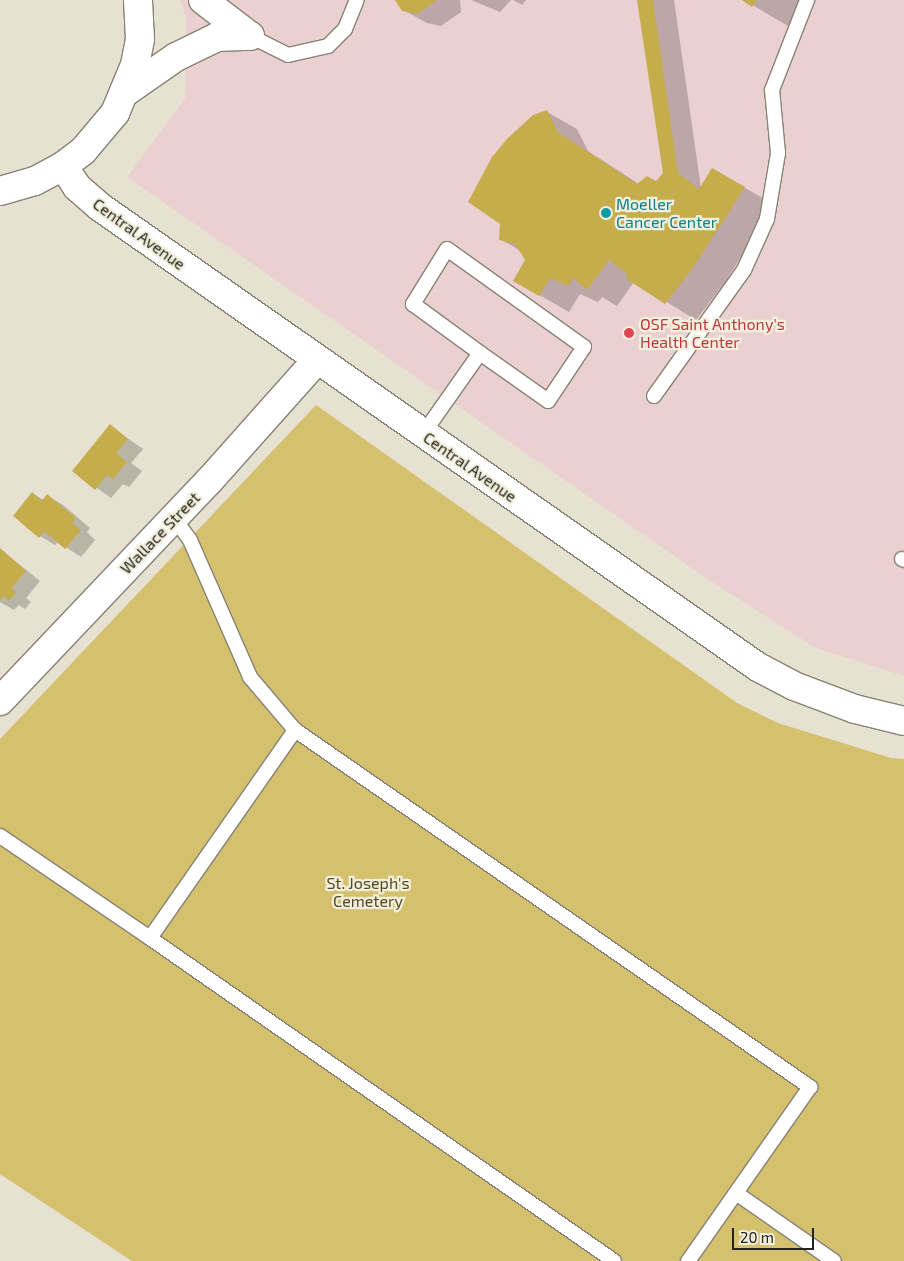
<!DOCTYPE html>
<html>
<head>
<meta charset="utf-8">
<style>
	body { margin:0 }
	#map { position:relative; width:904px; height:1261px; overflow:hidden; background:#e6e1d0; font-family:"Exo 2",sans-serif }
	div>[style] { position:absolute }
	.medical>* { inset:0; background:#ebd0d1 }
	.green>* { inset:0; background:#d5c06e }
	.shadow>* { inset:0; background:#0003 }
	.building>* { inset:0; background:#c5ad4b }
	.roads { filter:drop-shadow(1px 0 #878374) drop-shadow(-1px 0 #878374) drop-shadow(0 1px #878374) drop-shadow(0 -1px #878374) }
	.service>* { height:14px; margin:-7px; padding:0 7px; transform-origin:7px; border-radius:7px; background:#fff }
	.minor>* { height:28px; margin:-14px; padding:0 14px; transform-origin:14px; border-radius:14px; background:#fff }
	.tertiary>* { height:28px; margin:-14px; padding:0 14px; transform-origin:14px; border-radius:14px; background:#fff }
	.secondary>* { height:28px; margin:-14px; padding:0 14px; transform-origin:14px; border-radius:14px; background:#fff }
	.dots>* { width:14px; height:14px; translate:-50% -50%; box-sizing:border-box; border:2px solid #f3efdd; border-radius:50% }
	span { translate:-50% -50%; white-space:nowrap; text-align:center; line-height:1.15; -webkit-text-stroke:4.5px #f3efdd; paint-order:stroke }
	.culture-label { font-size:16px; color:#0d838f }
	.left { translate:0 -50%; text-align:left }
	.street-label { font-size:16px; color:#25231d }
	.health-label { font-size:16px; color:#be3a42 }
	.park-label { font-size:16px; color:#544921 }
	.scale { position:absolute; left:732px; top:1228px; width:82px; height:22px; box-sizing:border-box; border:2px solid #25231d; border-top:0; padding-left:6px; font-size:15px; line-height:18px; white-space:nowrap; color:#25231d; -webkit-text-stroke:4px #f3efdd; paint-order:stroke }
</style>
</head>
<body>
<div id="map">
	<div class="medical">
		<div style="clip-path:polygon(180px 0,904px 0,904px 676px,814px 647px,709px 580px,127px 177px,185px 99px,186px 17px)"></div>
	</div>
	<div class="green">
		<div style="clip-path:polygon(316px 405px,737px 703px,778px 723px,891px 758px,904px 759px,904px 1261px,132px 1261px,0 1174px,0 739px)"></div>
	</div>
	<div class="shadow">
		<div style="clip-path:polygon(397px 0,460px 0,461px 12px,441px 26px,427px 23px,403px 10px)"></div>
		<div style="clip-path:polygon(471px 0,511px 0,500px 12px)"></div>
		<div style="clip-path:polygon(513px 0,526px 0,522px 5px)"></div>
		<div style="clip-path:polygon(638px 0,674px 0,701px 188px,713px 169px,774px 205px,725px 282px,696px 320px,634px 282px,617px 306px,602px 297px,598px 302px,580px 294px,569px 312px,515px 281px,527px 260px,521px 251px,500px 239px,547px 112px,577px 129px,588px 151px,639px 184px,656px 183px,664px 174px)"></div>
		<div style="clip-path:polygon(744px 0,812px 0,793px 29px)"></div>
		<div style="clip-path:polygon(110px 426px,143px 449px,131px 463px,142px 471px,129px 487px,123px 484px,111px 498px,73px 471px)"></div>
		<div style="clip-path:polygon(33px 494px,44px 500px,48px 496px,63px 505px,90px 528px,87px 532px,95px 540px,81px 557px,58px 542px,55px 545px,40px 536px)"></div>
		<div style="clip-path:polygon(0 549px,40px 581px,26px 598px,31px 602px,25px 609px,19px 605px,14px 610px,0 602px)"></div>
	</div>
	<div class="building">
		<div style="clip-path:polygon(395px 0,437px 0,417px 14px,402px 11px)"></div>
		<div style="clip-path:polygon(637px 0,653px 0,678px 173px,699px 189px,712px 168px,745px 187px,695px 265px,665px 304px,628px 280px,626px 273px,609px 260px,587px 290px,573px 278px,568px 286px,550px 278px,539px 296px,513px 281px,525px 260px,515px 244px,499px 240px,500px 224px,468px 202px,492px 157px,507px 139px,533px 115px,547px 110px,558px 132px,637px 184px,647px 176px,656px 181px,663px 173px)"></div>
		<div style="clip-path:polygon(742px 0,757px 0,752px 7px)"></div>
		<div style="clip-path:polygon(110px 424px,128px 439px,116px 453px,127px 462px,113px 479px,107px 475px,95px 490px,72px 471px)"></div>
		<div style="clip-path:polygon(32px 492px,42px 501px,47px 494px,76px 518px,72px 523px,81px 530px,65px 549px,44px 531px,39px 538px,13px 516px)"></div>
		<div style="clip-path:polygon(0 548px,26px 571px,11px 588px,16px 592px,9px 601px,4px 596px,0 600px)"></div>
	</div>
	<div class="roads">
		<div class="service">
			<div style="left:250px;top:36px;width:42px;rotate:26.6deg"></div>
			<div style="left:288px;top:55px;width:41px;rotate:-12.7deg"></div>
			<div style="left:328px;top:46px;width:24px;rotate:-45deg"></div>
			<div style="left:345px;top:29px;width:31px;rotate:-68deg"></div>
			<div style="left:654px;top:396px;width:155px;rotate:-54.5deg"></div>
			<div style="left:744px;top:270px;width:56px;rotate:-65.7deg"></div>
			<div style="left:767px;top:219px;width:67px;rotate:-80.5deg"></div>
			<div style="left:778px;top:153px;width:63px;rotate:-95.4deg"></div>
			<div style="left:772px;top:90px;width:97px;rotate:-68.7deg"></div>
			<div style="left:423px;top:434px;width:99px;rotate:-54.9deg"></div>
			<div style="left:480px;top:353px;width:83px;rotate:35.2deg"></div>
			<div style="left:548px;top:401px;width:65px;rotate:-56.3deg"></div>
			<div style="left:584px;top:347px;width:168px;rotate:-144.4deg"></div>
			<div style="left:447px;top:249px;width:65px;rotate:121.7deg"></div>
			<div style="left:413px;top:304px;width:83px;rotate:36.2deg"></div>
			<div style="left:174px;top:518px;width:27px;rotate:54deg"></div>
			<div style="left:190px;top:540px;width:150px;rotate:66.3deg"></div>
			<div style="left:250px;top:677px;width:70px;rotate:49.7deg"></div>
			<div style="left:902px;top:559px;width:2px;rotate:27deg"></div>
			<div style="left:0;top:836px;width:181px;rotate:34.2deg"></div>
			<div style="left:736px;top:1193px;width:119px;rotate:34.8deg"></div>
			<div style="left:614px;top:1261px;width:565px;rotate:-145.16deg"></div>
			<div style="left:150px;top:938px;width:254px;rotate:-55.1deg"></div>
			<div style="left:295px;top:730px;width:627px;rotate:34.73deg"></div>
			<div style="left:810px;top:1087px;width:213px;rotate:125deg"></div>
		</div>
		<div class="minor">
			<div style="left:203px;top:0;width:59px;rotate:37.5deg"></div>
			<div style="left:127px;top:91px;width:60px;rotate:-34.8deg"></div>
			<div style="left:176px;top:57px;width:46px;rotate:-26deg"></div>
			<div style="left:217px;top:37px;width:33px;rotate:-2deg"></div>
			<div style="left:0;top:701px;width:303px;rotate:-46.5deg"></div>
			<div style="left:209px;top:481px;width:161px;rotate:-48.3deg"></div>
		</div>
		<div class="tertiary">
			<div style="left:63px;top:166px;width:25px;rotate:56deg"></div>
			<div style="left:77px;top:187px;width:30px;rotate:41deg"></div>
			<div style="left:100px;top:207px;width:803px;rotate:34.96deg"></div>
			<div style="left:758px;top:667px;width:41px;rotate:27.8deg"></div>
			<div style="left:794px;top:686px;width:65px;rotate:20.7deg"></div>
			<div style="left:855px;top:709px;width:50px;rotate:13.8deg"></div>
		</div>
		<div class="secondary">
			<div style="left:0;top:191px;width:36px;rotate:-16deg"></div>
			<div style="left:35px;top:181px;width:32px;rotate:-28deg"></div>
			<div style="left:63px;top:166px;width:25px;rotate:-37deg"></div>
			<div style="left:83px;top:151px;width:50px;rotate:-49.9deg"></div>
			<div style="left:115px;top:113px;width:52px;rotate:-67.4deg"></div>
			<div style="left:135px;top:65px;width:26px;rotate:-79deg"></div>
			<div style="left:140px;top:39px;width:39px;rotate:-93deg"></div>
		</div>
	</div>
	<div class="dots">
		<div style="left:606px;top:213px;background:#0f9aa8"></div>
		<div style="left:629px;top:333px;background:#e0444e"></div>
	</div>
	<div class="culture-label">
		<span class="left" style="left:616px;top:213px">Moeller<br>Cancer Center</span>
	</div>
	<div class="street-label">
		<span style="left:139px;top:234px;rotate:36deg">Central Avenue</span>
		<span style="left:470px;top:467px;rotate:35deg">Central Avenue</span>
		<span style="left:160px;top:533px;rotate:-46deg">Wallace Street</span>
	</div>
	<div class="health-label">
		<span class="left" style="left:640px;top:333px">OSF Saint Anthony's<br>Health Center</span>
	</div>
	<div class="park-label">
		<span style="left:368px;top:892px">St. Joseph's<br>Cemetery</span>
	</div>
	<div class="scale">20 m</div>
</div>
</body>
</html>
